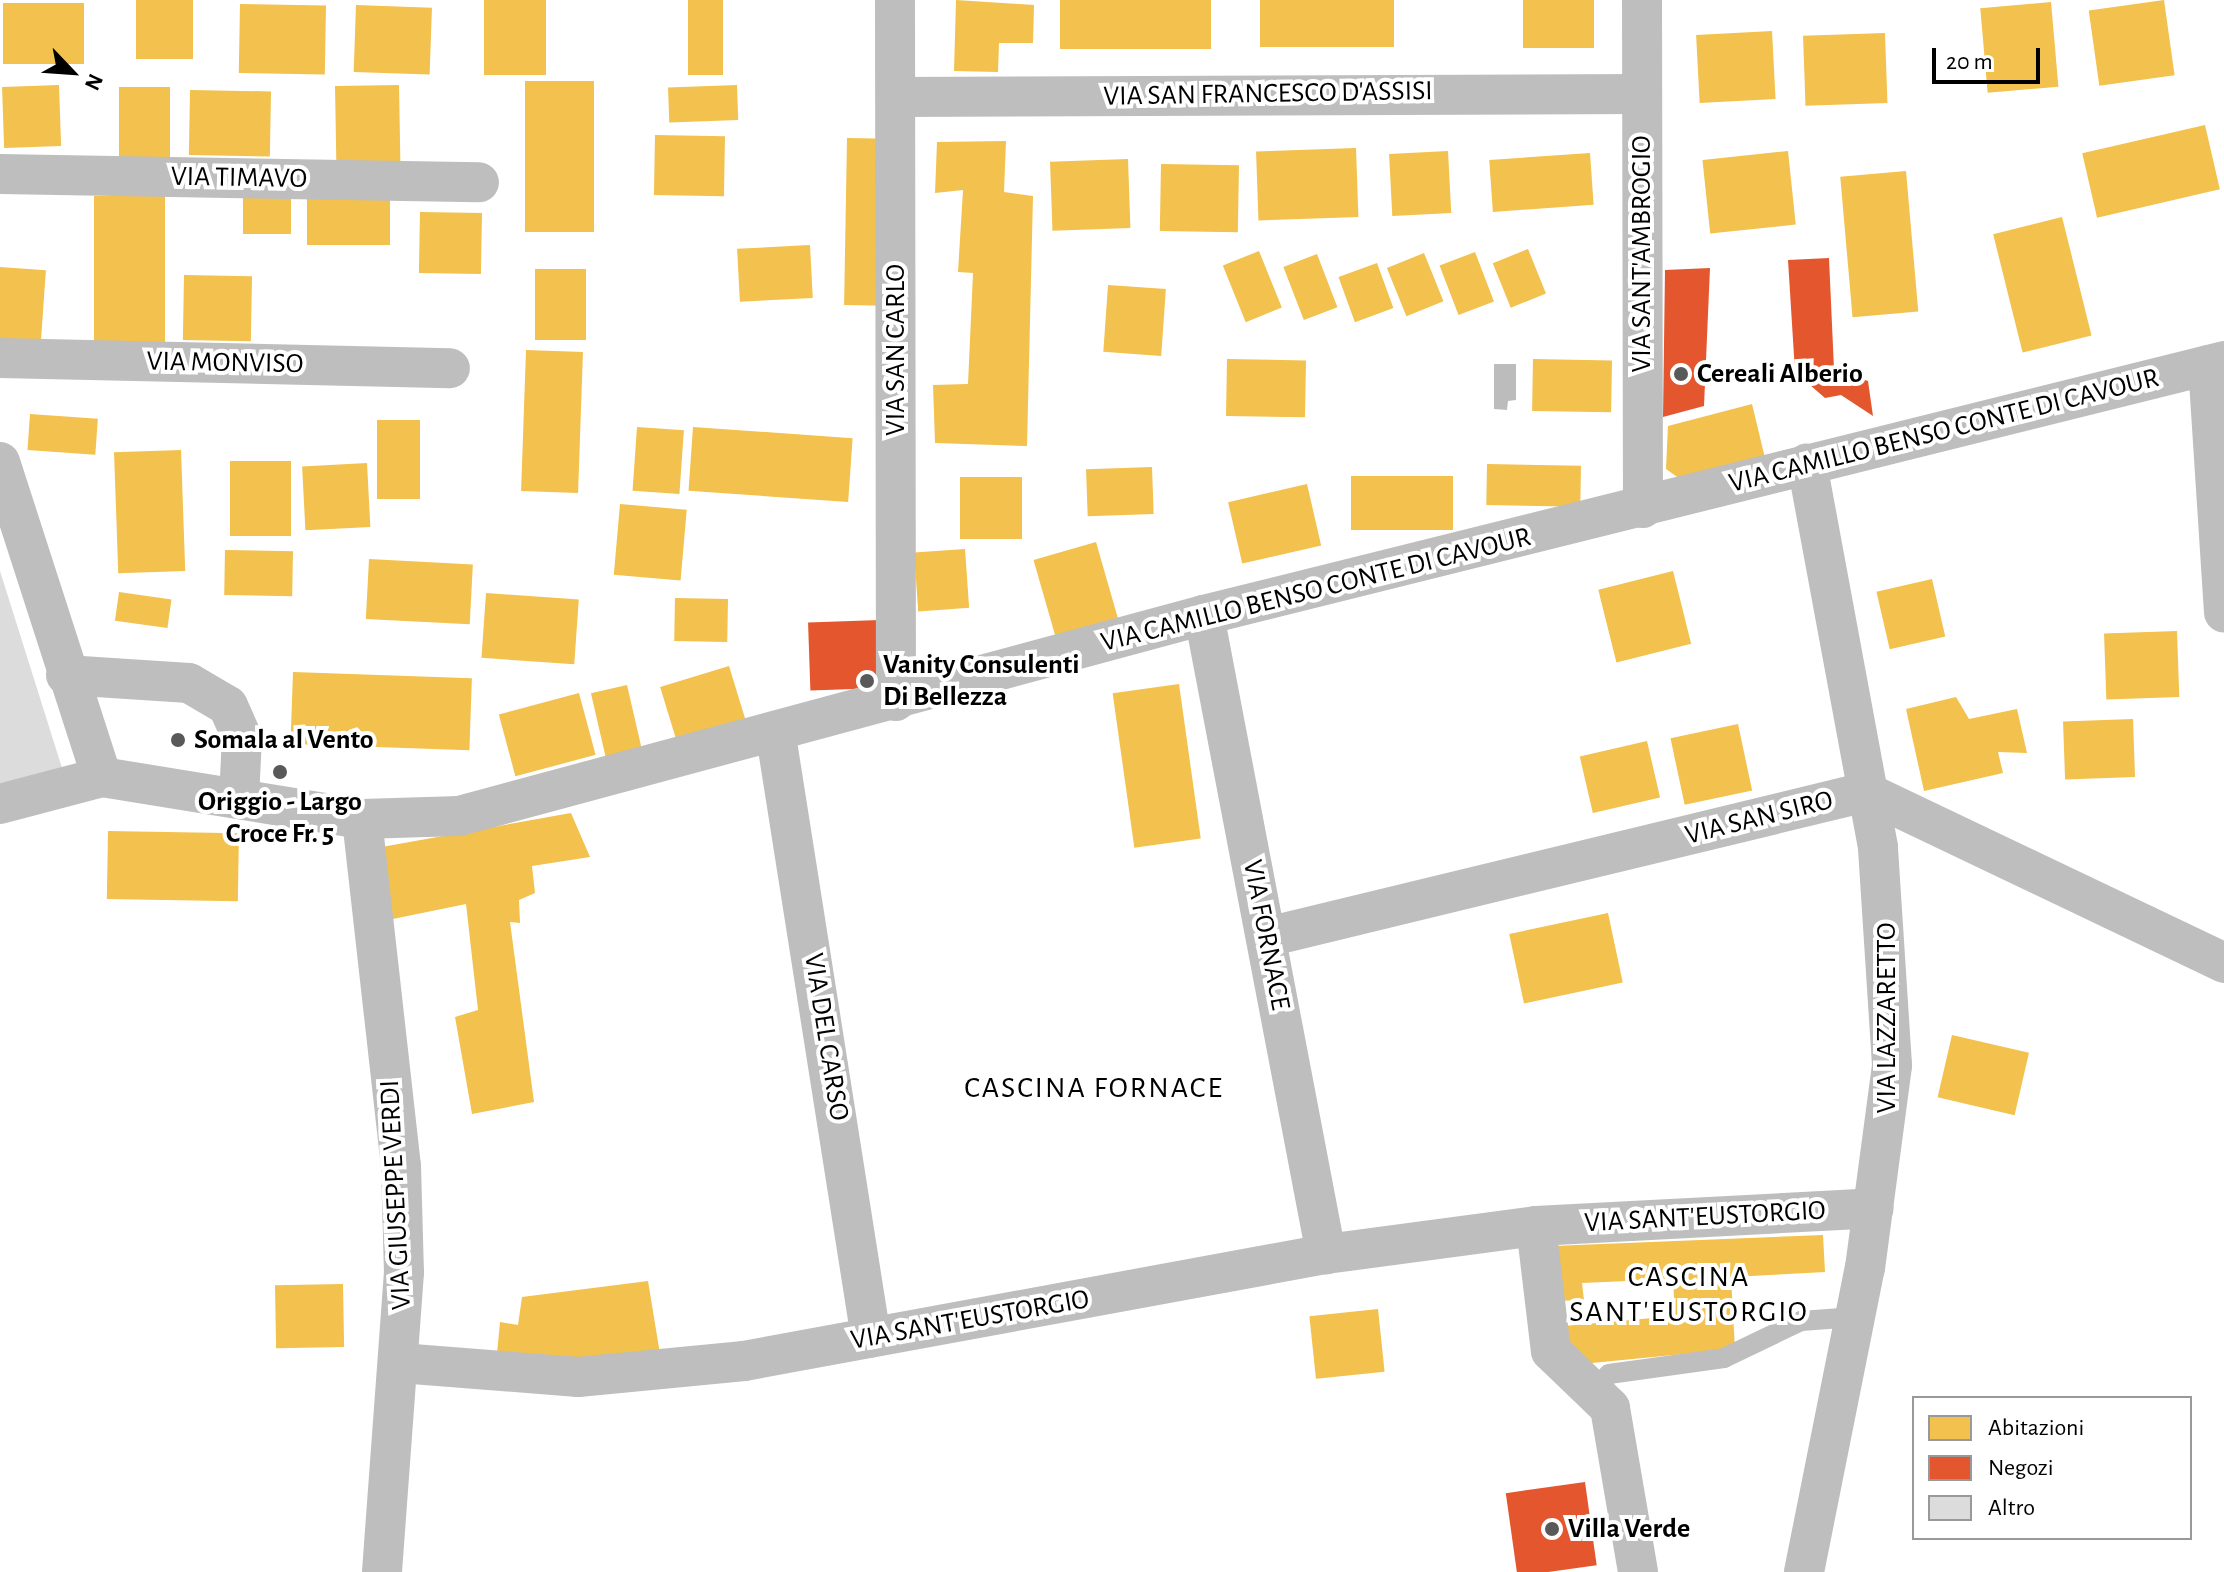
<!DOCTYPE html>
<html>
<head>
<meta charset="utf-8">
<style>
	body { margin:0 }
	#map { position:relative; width:2224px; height:1572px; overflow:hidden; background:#fff; font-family:"Alegreya Sans",sans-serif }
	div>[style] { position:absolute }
	.water>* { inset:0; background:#bcbcbc }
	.homes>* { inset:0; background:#f2c14e; transform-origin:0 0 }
	.shops>* { inset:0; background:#e4572e; transform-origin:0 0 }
	.building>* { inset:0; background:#dcdcdc }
	.service>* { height:20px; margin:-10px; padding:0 10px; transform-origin:10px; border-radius:10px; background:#bebebe }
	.minor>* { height:40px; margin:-20px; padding:0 20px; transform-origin:20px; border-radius:20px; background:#bebebe }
	.dots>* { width:22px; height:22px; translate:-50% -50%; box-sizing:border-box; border:4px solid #fff; border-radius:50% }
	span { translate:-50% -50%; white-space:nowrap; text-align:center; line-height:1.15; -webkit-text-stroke:8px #fff; paint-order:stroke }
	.street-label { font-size:28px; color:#000 }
	.poi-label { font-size:28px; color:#000; font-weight:700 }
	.left { translate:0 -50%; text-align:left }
	.neighbourhood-label { font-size:30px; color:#000; letter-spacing:2px }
	.legend { position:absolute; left:1912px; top:1396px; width:280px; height:144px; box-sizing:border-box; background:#fff; border:2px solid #999; margin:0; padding:10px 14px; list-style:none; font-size:24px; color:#000 }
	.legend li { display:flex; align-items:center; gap:16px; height:40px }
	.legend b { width:40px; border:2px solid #999 }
	.north { position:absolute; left:32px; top:32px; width:80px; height:80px; -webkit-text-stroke:6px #fff; paint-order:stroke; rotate:115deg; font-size:22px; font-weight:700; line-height:32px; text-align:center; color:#000 }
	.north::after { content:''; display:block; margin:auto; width:28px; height:36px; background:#000; clip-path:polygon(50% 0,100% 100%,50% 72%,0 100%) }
	.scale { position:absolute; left:1932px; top:48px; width:108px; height:36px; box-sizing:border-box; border:4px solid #000; border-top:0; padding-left:10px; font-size:24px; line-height:28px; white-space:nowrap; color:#000; -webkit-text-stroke:6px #fff; paint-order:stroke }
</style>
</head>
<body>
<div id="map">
	<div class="water">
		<div style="clip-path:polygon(1494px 364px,1516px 364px,1516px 400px,1508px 401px,1507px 410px,1494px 409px)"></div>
	</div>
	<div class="homes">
		<div style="left:136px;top:0;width:57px;height:59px"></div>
		<div style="left:484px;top:0;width:62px;height:75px"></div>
		<div style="left:688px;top:0;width:35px;height:75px"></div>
		<div style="clip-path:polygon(956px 0,1034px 5px,1033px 43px,999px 43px,998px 72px,954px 71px)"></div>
		<div style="left:1060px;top:0;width:151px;height:49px"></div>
		<div style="left:1260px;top:0;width:134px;height:47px"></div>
		<div style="left:1523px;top:0;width:71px;height:48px"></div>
		<div style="left:2164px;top:0;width:76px;height:76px;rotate:82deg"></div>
		<div style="left:2051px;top:2px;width:85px;height:71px;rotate:85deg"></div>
		<div style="left:3px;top:3px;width:81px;height:61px"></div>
		<div style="left:240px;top:4px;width:86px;height:69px;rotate:1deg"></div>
		<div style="left:356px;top:5px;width:76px;height:67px;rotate:2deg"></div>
		<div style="left:1772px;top:31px;width:68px;height:76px;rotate:87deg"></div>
		<div style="left:1885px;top:33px;width:70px;height:82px;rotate:88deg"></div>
		<div style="left:525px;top:81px;width:69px;height:151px"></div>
		<div style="left:59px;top:85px;width:61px;height:57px;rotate:88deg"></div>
		<div style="left:399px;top:85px;width:87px;height:64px;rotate:89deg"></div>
		<div style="left:737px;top:85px;width:35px;height:69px;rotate:88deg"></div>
		<div style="left:119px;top:87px;width:51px;height:76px"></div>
		<div style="left:190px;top:90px;width:81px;height:65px;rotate:1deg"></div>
		<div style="left:2205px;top:125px;width:66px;height:126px;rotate:77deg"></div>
		<div style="left:655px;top:135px;width:70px;height:60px;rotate:1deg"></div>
		<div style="left:847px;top:138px;width:43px;height:167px;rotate:1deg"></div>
		<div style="clip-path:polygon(1006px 141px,1004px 192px,1033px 196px,1027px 446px,935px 443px,933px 385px,968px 384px,973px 273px,958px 272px,963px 190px,935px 193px,937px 142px)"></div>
		<div style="left:1356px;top:148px;width:69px;height:100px;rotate:88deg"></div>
		<div style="left:1448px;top:151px;width:62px;height:59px;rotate:87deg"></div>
		<div style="left:1788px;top:151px;width:74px;height:86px;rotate:84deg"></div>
		<div style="left:1590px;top:153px;width:52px;height:101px;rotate:86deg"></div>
		<div style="left:1128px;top:159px;width:69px;height:78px;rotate:88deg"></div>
		<div style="left:1161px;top:164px;width:78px;height:67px;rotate:1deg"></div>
		<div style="left:1906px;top:171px;width:141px;height:66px;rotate:85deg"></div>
		<div style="left:243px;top:192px;width:48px;height:42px"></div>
		<div style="left:307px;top:193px;width:83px;height:52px"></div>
		<div style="left:94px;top:196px;width:71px;height:155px"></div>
		<div style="left:420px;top:212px;width:62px;height:61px;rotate:1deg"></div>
		<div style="left:2062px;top:217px;width:122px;height:71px;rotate:76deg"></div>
		<div style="left:810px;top:245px;width:53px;height:73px;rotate:87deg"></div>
		<div style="left:1528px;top:249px;width:48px;height:38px;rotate:68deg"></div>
		<div style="left:1259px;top:251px;width:61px;height:39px;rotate:68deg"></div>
		<div style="left:1475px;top:252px;width:53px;height:38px;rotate:69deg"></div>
		<div style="left:1424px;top:253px;width:52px;height:40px;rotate:68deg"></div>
		<div style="left:1317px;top:254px;width:57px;height:36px;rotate:69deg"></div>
		<div style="left:1377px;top:263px;width:48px;height:41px;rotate:70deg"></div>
		<div style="left:0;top:267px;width:46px;height:77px;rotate:4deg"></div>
		<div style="left:535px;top:269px;width:51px;height:71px"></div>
		<div style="left:184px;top:275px;width:68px;height:65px;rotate:1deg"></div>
		<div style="left:1108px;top:285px;width:58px;height:67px;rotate:4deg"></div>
		<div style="left:526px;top:350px;width:57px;height:141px;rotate:2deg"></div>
		<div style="left:1227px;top:359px;width:79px;height:57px;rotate:1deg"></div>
		<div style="left:1533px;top:359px;width:79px;height:52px;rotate:1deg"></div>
		<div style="clip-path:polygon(1752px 404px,1765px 458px,1680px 479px,1666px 469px,1668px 426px)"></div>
		<div style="left:30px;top:414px;width:68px;height:36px;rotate:4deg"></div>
		<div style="left:377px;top:420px;width:43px;height:79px"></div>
		<div style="left:637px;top:427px;width:47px;height:64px;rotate:4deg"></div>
		<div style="left:693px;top:427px;width:160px;height:64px;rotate:4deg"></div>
		<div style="left:181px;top:450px;width:121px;height:67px;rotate:88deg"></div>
		<div style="left:230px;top:461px;width:61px;height:75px"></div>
		<div style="left:367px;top:463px;width:64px;height:65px;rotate:87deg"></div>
		<div style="left:1487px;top:464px;width:94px;height:41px;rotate:1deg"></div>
		<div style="left:1152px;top:467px;width:47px;height:66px;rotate:88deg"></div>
		<div style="left:1453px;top:476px;width:54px;height:102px;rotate:90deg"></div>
		<div style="left:960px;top:477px;width:62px;height:62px"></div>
		<div style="left:1307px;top:484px;width:63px;height:81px;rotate:77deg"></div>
		<div style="left:620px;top:504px;width:67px;height:71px;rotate:5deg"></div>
		<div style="left:1096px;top:542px;width:88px;height:65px;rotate:74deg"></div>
		<div style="left:965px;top:549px;width:59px;height:51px;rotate:86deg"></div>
		<div style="left:225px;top:550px;width:68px;height:45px;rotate:1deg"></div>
		<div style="left:369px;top:559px;width:104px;height:60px;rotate:3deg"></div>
		<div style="left:1673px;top:571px;width:75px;height:77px;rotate:76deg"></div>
		<div style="left:1932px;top:579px;width:59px;height:57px;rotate:77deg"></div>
		<div style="left:119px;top:592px;width:53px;height:29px;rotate:8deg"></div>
		<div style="left:486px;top:593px;width:93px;height:65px;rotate:4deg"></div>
		<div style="left:675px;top:598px;width:53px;height:43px;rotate:1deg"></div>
		<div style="left:2177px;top:631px;width:66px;height:73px;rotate:88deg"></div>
		<div style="left:729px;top:666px;width:55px;height:72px;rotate:73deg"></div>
		<div style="left:293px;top:672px;width:179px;height:72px;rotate:2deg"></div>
		<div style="left:1179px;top:684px;width:156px;height:67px;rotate:82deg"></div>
		<div style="left:627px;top:685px;width:69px;height:37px;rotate:77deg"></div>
		<div style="left:579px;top:693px;width:64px;height:83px;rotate:75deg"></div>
		<div style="clip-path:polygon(1956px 697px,1969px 719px,2017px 709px,2027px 753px,1998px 752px,2003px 773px,1924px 791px,1906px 709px)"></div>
		<div style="left:2133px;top:719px;width:58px;height:70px;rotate:88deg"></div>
		<div style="left:1738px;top:724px;width:68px;height:69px;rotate:78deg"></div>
		<div style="left:1647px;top:741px;width:58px;height:69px;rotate:77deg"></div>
		<div style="clip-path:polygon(571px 813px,590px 857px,532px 866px,535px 893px,519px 900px,520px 923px,510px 922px,534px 1102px,472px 1114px,455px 1017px,478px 1010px,466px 904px,383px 921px,376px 848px)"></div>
		<div style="left:108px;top:831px;width:131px;height:68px;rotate:1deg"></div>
		<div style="left:1608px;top:913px;width:71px;height:101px;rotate:78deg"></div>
		<div style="left:1952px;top:1035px;width:79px;height:64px;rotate:13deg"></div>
		<div style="clip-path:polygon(1823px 1235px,1825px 1272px,1731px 1277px,1735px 1349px,1561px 1366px,1564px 1326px,1675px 1316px,1673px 1279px,1582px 1283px,1584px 1300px,1557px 1301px,1553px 1246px)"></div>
		<div style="clip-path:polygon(648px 1281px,660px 1354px,496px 1364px,500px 1322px,518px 1325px,522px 1297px)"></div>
		<div style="left:343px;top:1284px;width:63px;height:68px;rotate:89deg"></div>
		<div style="left:1378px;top:1309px;width:63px;height:69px;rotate:84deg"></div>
	</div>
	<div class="shops">
		<div style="clip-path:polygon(1829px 258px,1834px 369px,1868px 381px,1873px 416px,1841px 395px,1825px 398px,1795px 372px,1788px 260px)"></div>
		<div style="clip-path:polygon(1710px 268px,1704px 406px,1663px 417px,1665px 270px)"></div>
		<div style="left:880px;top:620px;width:68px;height:72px;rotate:88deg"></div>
		<div style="left:1585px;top:1482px;width:84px;height:80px;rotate:82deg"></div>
	</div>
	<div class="building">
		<div style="clip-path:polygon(0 571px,63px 771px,0 789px)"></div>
	</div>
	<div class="service">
		<div style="left:1595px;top:1390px;width:21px;rotate:-49deg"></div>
		<div style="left:1609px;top:1374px;width:116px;rotate:-7.9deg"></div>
		<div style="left:1724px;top:1358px;width:85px;rotate:-25.7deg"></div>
		<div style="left:1801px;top:1321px;width:54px;rotate:-4.2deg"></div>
	</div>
	<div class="minor">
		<div style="left:895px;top:0;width:701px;rotate:89.92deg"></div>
		<div style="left:1642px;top:0;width:508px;rotate:89.89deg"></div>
		<div style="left:896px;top:97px;width:745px;rotate:-0.23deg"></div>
		<div style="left:0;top:174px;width:479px;rotate:1deg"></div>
		<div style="left:0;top:358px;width:450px;rotate:1.3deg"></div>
		<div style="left:2208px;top:365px;width:248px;rotate:86.3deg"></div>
		<div style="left:0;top:462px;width:331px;rotate:72.1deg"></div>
		<div style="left:1204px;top:615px;width:651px;rotate:79.19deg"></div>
		<div style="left:66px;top:675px;width:123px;rotate:3.7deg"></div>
		<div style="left:189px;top:683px;width:45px;rotate:30.5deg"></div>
		<div style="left:228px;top:706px;width:34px;rotate:66deg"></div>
		<div style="left:242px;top:737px;width:61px;rotate:92.8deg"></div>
		<div style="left:776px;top:736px;width:609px;rotate:81.03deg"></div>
		<div style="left:0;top:804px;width:106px;rotate:-14.8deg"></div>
		<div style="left:102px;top:777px;width:263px;rotate:9.2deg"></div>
		<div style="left:362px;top:819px;width:97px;rotate:-1.8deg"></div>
		<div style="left:459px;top:816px;width:772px;rotate:-15.1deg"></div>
		<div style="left:1204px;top:615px;width:1051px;rotate:-13.98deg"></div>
		<div style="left:362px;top:819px;width:349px;rotate:83.6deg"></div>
		<div style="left:401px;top:1166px;width:106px;rotate:88.4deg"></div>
		<div style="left:404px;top:1272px;width:301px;rotate:94.2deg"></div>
		<div style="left:1267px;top:937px;width:616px;rotate:-13.61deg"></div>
		<div style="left:1866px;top:792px;width:397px;rotate:25.5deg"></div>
		<div style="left:1536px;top:1226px;width:126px;rotate:83.2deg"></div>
		<div style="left:1551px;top:1351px;width:82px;rotate:44deg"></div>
		<div style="left:1610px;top:1408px;width:166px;rotate:80.3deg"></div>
		<div style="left:400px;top:1363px;width:179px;rotate:4.5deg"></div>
		<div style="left:578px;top:1377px;width:167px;rotate:-5.5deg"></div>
		<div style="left:744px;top:1361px;width:592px;rotate:-10.42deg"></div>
		<div style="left:1326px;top:1254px;width:212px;rotate:-7.6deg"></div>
		<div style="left:1536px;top:1226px;width:338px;rotate:-3deg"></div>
		<div style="left:1804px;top:1572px;width:310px;rotate:-78.7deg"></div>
		<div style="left:1865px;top:1268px;width:205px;rotate:-82.4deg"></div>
		<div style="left:1892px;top:1065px;width:218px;rotate:-93.7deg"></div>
		<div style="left:1878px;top:847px;width:390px;rotate:-100.5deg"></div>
	</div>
	<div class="dots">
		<div style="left:1681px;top:374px;background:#595959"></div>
		<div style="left:867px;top:681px;background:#595959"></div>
		<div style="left:178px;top:740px;background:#595959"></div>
		<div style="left:280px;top:772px;background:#595959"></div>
		<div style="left:1552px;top:1529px;background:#595959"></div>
	</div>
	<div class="street-label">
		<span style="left:1268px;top:94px;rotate:-1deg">VIA SAN FRANCESCO D'ASSISI</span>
		<span style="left:239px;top:178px;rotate:1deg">VIA TIMAVO</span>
		<span style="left:1642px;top:254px;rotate:-90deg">VIA SANT'AMBROGIO</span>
		<span style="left:896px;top:350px;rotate:-90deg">VIA SAN CARLO</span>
		<span style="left:225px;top:363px;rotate:1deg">VIA MONVISO</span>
		<span style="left:1944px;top:431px;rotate:-14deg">VIA CAMILLO BENSO CONTE DI CAVOUR</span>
		<span style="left:1316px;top:590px;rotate:-14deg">VIA CAMILLO BENSO CONTE DI CAVOUR</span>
		<span style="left:1759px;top:818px;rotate:-14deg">VIA SAN SIRO</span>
		<span style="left:1266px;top:935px;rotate:79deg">VIA FORNACE</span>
		<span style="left:1887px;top:1018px;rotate:-90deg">VIA LAZZARETTO</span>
		<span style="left:826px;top:1037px;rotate:81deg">VIA DEL CARSO</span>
		<span style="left:396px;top:1195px;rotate:-93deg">VIA GIUSEPPE VERDI</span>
		<span style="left:1705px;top:1217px;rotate:-3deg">VIA SANT'EUSTORGIO</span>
		<span style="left:970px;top:1320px;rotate:-10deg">VIA SANT'EUSTORGIO</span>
	</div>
	<div class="poi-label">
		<span class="left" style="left:1697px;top:374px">Cereali Alberio</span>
		<span class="left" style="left:883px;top:681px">Vanity Consulenti<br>Di Bellezza</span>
		<span class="left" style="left:194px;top:740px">Somala al Vento</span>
		<span style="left:280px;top:818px">Origgio - Largo<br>Croce Fr. 5</span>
		<span class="left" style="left:1568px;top:1529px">Villa Verde</span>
	</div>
	<div class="neighbourhood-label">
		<span style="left:1094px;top:1088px">CASCINA FORNACE</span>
		<span style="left:1689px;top:1294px">CASCINA<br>SANT'EUSTORGIO</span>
	</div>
	<ul class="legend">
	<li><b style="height:22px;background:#f2c14e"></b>Abitazioni</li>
	<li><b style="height:22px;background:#e4572e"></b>Negozi</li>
	<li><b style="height:22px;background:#dcdcdc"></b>Altro</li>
	</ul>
	<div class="north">N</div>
	<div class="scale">20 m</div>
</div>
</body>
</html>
